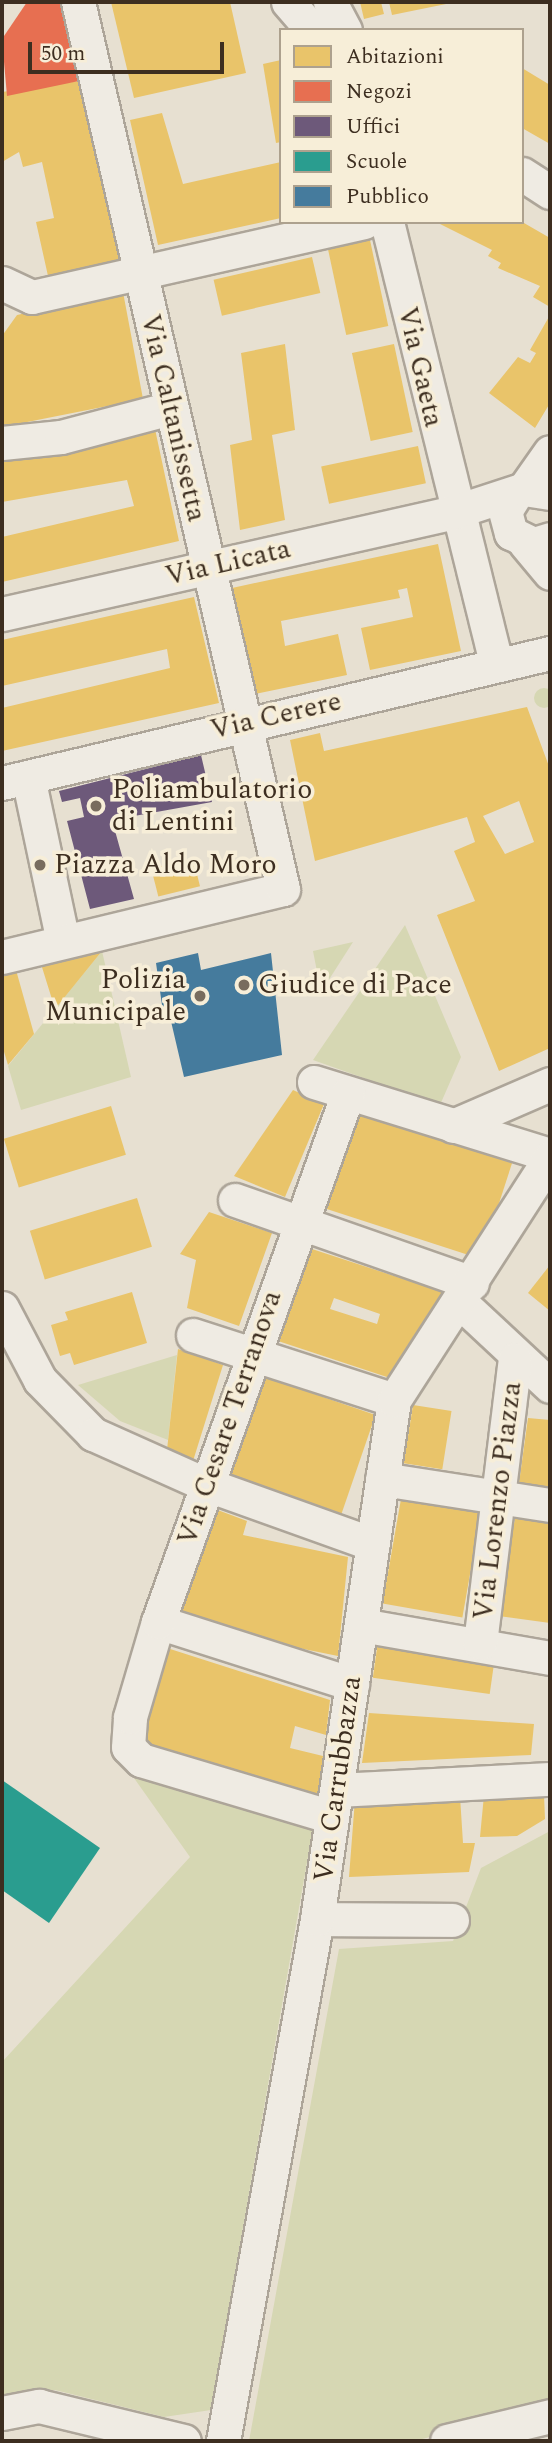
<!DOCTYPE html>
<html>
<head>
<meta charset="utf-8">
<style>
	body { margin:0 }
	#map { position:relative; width:552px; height:2443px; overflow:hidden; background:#e7e0d1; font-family:Spectral,serif }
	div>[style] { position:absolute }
	.green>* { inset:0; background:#d6d7b3 }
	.round { border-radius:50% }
	.homes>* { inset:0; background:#e9c46a; transform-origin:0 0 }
	.shops>* { inset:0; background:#e76f51 }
	.offices>* { inset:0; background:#6d597a }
	.schools>* { inset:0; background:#2a9d8f }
	.public>* { inset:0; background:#457b9d }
	.roads { filter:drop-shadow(2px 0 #ada599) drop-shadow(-2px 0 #ada599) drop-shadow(0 2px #ada599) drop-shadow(0 -2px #ada599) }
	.minor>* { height:33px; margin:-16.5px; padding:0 16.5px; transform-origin:16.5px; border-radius:16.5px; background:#efebe3 }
	.dots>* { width:19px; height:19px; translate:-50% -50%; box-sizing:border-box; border:4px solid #f7eed8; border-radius:50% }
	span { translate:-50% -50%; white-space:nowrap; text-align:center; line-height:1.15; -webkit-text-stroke:7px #f7eed8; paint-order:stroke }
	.street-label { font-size:28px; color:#3d2e20 }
	.poi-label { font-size:28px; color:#3d2e20 }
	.left { translate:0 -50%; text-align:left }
	.right { translate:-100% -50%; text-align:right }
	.frame { position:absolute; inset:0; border:4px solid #3d2e20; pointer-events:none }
	.legend { position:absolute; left:279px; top:28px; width:245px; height:196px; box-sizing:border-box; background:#f7eed8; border:2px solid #ada18e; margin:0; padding:9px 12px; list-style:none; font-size:21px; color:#3d2e20 }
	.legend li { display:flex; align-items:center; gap:14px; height:35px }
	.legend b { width:35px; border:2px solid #ada18e }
	.scale { position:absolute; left:28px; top:42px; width:196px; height:32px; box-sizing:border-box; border:4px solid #3d2e20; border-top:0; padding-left:9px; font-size:21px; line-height:24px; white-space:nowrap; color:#3d2e20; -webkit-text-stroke:5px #f7eed8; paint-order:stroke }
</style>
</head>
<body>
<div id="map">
	<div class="green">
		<div class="round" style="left:534px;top:688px;width:20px;height:20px"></div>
		<div style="clip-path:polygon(405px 925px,461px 1057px,440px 1105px,313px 1060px)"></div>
		<div style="clip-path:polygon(353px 942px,321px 992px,313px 951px)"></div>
		<div style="clip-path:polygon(102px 951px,131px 1077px,21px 1110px,8px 1066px)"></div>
		<div style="clip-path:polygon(177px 1355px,168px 1440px,120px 1421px,78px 1385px)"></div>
		<div style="clip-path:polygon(129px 1771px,313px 1828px,211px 2410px,164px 2417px,55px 2390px,2px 2396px,2px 2062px,190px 1857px)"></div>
		<div style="clip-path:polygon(550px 1831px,550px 2407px,414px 2441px,249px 2441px,339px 1949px,453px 1941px,481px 1868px)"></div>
	</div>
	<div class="homes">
		<div style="clip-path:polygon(111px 2px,230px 2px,246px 73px,134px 98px)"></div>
		<div style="clip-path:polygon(360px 2px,381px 2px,384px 14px,364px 19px)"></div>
		<div style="clip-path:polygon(389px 2px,451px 2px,451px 3px,392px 15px)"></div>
		<div style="clip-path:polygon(281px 60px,281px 142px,276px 143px,263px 64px)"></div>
		<div style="clip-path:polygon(522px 68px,550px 85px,550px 144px,522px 128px)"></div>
		<div style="clip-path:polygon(79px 81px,120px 260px,48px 276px,36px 222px,54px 218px,42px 162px,23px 167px,19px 152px,2px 162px,2px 92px)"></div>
		<div style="clip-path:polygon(162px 113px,183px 184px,281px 162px,281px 218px,158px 245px,130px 120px)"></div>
		<div style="clip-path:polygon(522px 213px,524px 223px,550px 238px,550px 307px,533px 297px,540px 286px,498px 268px,501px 263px,488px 256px,492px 250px,436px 222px,522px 222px)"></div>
		<div style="left:370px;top:240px;width:88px;height:43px;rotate:78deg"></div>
		<div style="left:312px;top:257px;width:37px;height:101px;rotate:77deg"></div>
		<div style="clip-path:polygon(123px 292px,143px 399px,2px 427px,2px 336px,17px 315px)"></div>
		<div style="clip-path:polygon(550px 315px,550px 403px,535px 428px,489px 393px,518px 357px,530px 363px,536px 353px,530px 350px)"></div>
		<div style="clip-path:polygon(285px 344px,295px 430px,272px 435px,285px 520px,240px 530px,230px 445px,252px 440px,241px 353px)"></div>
		<div style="left:394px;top:344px;width:90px;height:43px;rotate:78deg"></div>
		<div style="clip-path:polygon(155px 429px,179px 541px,2px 582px,2px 537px,134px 506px,127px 480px,2px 502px,2px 459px)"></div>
		<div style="left:418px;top:446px;width:38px;height:99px;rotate:78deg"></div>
		<div style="clip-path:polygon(438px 544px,461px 651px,370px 670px,361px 628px,413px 617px,407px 588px,398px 590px,400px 598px,281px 621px,285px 646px,338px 634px,347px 675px,255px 694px,232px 588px)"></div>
		<div style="clip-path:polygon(194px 597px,219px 703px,2px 751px,2px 708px,170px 668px,167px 649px,2px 686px,2px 640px)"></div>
		<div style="clip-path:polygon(evenodd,527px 707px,550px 769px,550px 1048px,499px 1071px,437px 915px,475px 901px,454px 851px,475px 842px,467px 817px,315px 861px,290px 740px,320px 733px,324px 751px,527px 707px,519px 801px,534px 842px,505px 854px,483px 816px,519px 801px)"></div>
		<div style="left:193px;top:858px;width:29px;height:43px;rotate:76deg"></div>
		<div style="left:244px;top:858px;width:12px;height:24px;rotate:76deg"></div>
		<div style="clip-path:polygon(107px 947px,102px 951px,55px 1009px,41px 964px)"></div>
		<div style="clip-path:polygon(16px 970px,34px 1034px,8px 1065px,2px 1045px,2px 974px)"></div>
		<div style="clip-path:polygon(293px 1090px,324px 1104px,285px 1197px,234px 1176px)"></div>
		<div style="left:111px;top:1106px;width:51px;height:112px;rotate:73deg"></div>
		<div style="left:358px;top:1113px;width:162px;height:101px;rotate:18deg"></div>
		<div style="left:137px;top:1198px;width:51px;height:112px;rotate:73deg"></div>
		<div style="clip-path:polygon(209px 1212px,272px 1233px,239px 1326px,187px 1308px,196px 1260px,180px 1254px)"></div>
		<div style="clip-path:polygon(evenodd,309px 1248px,443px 1292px,393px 1379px,275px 1340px,309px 1248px,334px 1298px,380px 1314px,377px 1324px,330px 1309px,334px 1298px)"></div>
		<div style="clip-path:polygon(550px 1265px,550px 1311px,528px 1293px)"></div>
		<div style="clip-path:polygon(132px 1292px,147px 1343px,74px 1365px,70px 1353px,60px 1356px,51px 1325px,68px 1320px,65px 1312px)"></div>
		<div style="clip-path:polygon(178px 1349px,223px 1365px,193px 1461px,167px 1450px)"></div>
		<div style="left:262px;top:1376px;width:120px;height:104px;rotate:19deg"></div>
		<div style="left:413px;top:1405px;width:39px;height:59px;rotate:9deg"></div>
		<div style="clip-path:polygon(528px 1418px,550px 1420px,550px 1487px,519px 1483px)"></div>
		<div style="left:401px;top:1499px;width:81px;height:106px;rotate:10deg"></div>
		<div style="clip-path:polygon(215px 1509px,247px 1521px,243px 1535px,348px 1557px,338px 1656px,259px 1640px,180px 1611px)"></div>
		<div style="clip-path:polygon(515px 1518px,550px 1523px,550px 1623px,498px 1616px)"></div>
		<div style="left:378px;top:1641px;width:118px;height:37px;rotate:8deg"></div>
		<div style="clip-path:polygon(167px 1648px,330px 1700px,326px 1735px,295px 1726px,290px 1748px,323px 1756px,318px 1798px,139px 1747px)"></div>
		<div style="clip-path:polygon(369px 1713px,534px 1724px,531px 1755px,362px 1763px)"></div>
		<div style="clip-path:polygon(484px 1795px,544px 1795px,545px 1819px,517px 1836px,480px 1837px)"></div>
		<div style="clip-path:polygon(460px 1796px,463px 1843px,475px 1843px,469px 1872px,349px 1877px,355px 1799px)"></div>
	</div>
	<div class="shops">
		<div style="clip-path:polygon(27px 2px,61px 2px,79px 81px,7px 96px,2px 39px)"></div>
	</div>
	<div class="offices">
		<div style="clip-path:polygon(201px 755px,212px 802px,112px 820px,134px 899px,90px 909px,67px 821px,84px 817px,80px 798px,62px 802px,59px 791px)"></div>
	</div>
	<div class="schools">
		<div style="clip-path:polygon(2px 1780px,100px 1848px,49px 1923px,2px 1890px)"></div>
	</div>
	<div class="public">
		<div style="clip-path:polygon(198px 953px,201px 970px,271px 953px,282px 1055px,184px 1077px,170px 1017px,156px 1016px,154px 1007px,162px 1005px,156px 963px)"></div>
	</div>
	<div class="roads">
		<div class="minor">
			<div style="left:288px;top:2px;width:37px;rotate:49deg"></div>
			<div style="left:330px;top:2px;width:32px;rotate:62deg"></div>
			<div style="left:522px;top:174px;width:33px;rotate:33deg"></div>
			<div style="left:387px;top:222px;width:455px;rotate:76.1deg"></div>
			<div style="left:2px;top:283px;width:33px;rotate:25deg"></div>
			<div style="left:32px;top:297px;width:340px;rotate:-12.7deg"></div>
			<div style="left:2px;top:443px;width:59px;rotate:-5.8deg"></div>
			<div style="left:61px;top:437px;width:114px;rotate:-14.8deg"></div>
			<div style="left:524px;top:489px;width:45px;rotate:-54.9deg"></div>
			<div style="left:517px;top:492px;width:22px;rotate:122deg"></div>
			<div style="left:505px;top:511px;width:23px;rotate:75deg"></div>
			<div style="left:511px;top:533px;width:25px;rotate:26deg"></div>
			<div style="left:534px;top:544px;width:17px;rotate:-17deg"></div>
			<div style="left:525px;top:543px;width:39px;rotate:50deg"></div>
			<div style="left:2px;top:614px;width:463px;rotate:-12.7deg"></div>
			<div style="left:454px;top:512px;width:74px;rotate:-18.2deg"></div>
			<div style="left:524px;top:489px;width:26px;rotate:9deg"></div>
			<div style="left:28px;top:777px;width:168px;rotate:78deg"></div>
			<div style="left:2px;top:783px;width:563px;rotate:-13.35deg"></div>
			<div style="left:2px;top:957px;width:289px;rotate:-13.6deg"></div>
			<div style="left:283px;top:889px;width:910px;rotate:-103.01deg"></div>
			<div style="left:314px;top:1082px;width:247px;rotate:17.2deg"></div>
			<div style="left:453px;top:1126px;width:106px;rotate:-23.4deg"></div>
			<div style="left:235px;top:1200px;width:251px;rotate:19.3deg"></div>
			<div style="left:460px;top:1302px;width:123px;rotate:43deg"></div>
			<div style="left:2px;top:1308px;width:81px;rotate:62.2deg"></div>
			<div style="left:40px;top:1380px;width:76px;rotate:45.5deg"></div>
			<div style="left:93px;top:1434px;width:123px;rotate:24.1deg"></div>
			<div style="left:205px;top:1484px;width:178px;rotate:19.7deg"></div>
			<div style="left:193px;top:1335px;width:211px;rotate:17.9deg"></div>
			<div style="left:382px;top:1479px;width:170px;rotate:8.8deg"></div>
			<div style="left:158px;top:1622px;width:204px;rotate:17.7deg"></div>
			<div style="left:361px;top:1625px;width:192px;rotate:9.9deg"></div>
			<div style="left:480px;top:1643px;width:286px;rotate:-83deg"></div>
			<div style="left:337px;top:1790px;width:213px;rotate:-3deg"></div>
			<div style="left:332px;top:1817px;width:199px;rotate:-163.4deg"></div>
			<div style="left:141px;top:1760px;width:18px;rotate:-135deg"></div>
			<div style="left:128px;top:1747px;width:30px;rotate:-86deg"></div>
			<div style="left:130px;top:1717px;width:99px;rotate:-73.6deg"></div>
			<div style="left:158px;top:1622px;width:562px;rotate:-70.24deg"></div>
			<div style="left:317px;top:1919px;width:135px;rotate:0.4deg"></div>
			<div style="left:2px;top:2413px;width:38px;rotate:-11deg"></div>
			<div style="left:39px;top:2406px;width:149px;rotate:13.6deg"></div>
			<div style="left:223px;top:2441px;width:530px;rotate:-79.79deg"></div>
			<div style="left:317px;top:1919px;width:525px;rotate:-81.56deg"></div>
			<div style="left:394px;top:1400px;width:288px;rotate:-57.2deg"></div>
			<div style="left:447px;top:2441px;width:106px;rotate:-13.6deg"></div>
		</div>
	</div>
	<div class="dots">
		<div style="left:96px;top:806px;background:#786c5e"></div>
		<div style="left:40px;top:865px;background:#786c5e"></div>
		<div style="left:244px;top:985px;background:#786c5e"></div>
		<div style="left:200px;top:996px;background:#786c5e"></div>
	</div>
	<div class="street-label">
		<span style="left:420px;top:367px;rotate:77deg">Via Gaeta</span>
		<span style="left:173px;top:418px;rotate:77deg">Via Caltanissetta</span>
		<span style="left:228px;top:563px;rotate:-13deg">Via Licata</span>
		<span style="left:276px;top:716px;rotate:-13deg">Via Cerere</span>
		<span style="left:230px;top:1418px;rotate:-71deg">Via Cesare Terranova</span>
		<span style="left:498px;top:1501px;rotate:-83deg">Via Lorenzo Piazza</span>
		<span style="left:338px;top:1779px;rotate:-82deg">Via Carrubbazza</span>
	</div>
	<div class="poi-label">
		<span class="left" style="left:112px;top:806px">Poliambulatorio<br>di Lentini</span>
		<span class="left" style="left:54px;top:865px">Piazza Aldo Moro</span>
		<span class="right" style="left:186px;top:996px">Polizia<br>Municipale</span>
		<span class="left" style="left:258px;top:985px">Giudice di Pace</span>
	</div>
	<div class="frame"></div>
	<ul class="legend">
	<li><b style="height:19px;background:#e9c46a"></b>Abitazioni</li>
	<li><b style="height:19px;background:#e76f51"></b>Negozi</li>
	<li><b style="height:19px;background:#6d597a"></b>Uffici</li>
	<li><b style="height:19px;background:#2a9d8f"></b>Scuole</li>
	<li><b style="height:19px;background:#457b9d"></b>Pubblico</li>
	</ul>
	<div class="scale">50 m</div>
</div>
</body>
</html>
